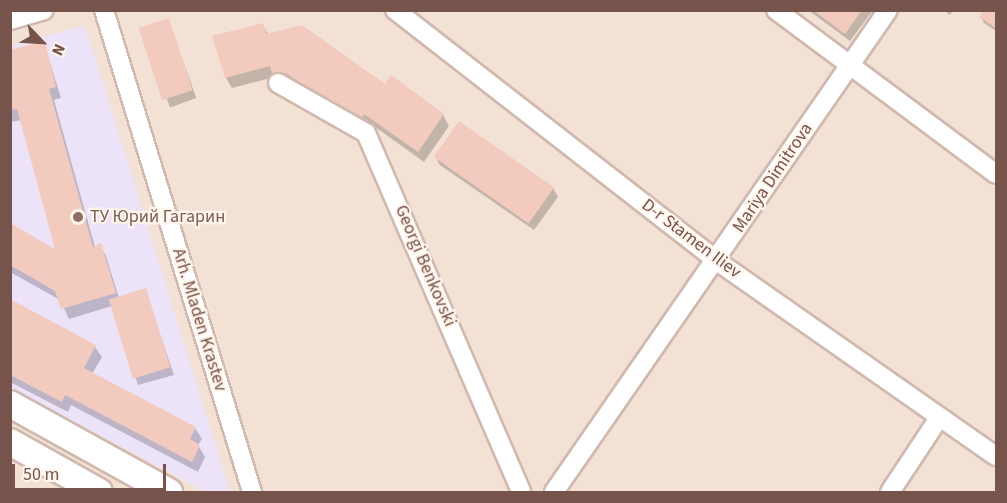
<!DOCTYPE html>
<html>
<head>
<meta charset="utf-8">
<style>
	body { margin:0 }
	#map { position:relative; width:1007px; height:503px; overflow:hidden; background:#fcf0e7; font-family:"Source Sans 3",sans-serif }
	div>[style] { position:absolute }
	.residential>* { inset:0; background:#f4e1d5; transform-origin:0 0 }
	.education>* { inset:0; background:#ede3f9 }
	.shadow>* { inset:0; background:#0003; transform-origin:0 0 }
	.building>* { inset:0; background:#f2cabe; transform-origin:0 0 }
	.roads { filter:drop-shadow(2px 0 #d0b9af) drop-shadow(-2px 0 #d0b9af) drop-shadow(0 2px #d0b9af) drop-shadow(0 -2px #d0b9af) }
	.minor>* { height:18px; margin:-9px; padding:0 9px; transform-origin:9px; border-radius:9px; background:#fff }
	.secondary>* { height:26px; margin:-13px; padding:0 13px; transform-origin:13px; border-radius:13px; background:#fff }
	.dots>* { width:16px; height:16px; translate:-50% -50%; box-sizing:border-box; border:3px solid #fff5ed; border-radius:50% }
	span { translate:-50% -50%; white-space:nowrap; text-align:center; line-height:1.15; -webkit-text-stroke:4.5px #fff5ed; paint-order:stroke }
	.street-label { font-size:18px; color:#76534b }
	.education-label { font-size:18px; color:#785e54 }
	.left { translate:0 -50%; text-align:left }
	.frame { position:absolute; inset:0; border:12px solid #76534b; pointer-events:none }
	.north { position:absolute; left:12px; top:12px; width:60px; height:60px; -webkit-text-stroke:4px #fff5ed; paint-order:stroke; rotate:115deg; font-size:16px; font-weight:700; line-height:24px; text-align:center; color:#76534b }
	.north::after { content:''; display:block; margin:auto; width:21px; height:27px; background:#76534b; clip-path:polygon(50% 0,100% 100%,50% 72%,0 100%) }
	.scale { position:absolute; left:12px; top:464px; width:154px; height:27px; box-sizing:border-box; border:3px solid #76534b; border-top:0; padding-left:8px; font-size:18px; line-height:21px; white-space:nowrap; color:#76534b; -webkit-text-stroke:4px #fff5ed; paint-order:stroke }
</style>
</head>
<body>
<div id="map">
	<div class="residential">
		<div style="left:11px;top:11px;width:985px;height:481px"></div>
	</div>
	<div class="education">
		<div style="clip-path:polygon(85px 25px,230px 492px,206px 492px,11px 388px,11px 46px)"></div>
	</div>
	<div class="shadow">
		<div style="clip-path:polygon(808px 10px,873px 10px,850px 41px)"></div>
		<div style="clip-path:polygon(944px 10px,953px 10px,950px 15px)"></div>
		<div style="clip-path:polygon(984px 10px,996px 10px,996px 31px,984px 23px,981px 17px)"></div>
		<div style="left:168px;top:20px;width:83px;height:28px;rotate:70deg"></div>
		<div style="clip-path:polygon(262px 24px,269px 35px,386px 86px,443px 115px,449px 126px,424px 162px,371px 124px,365px 133px,275px 77px,232px 88px,226px 78px)"></div>
		<div style="clip-path:polygon(44px 43px,61px 98px,54px 100px,95px 247px,100px 245px,106px 256px,119px 298px,145px 290px,174px 375px,138px 385px,112px 306px,69px 319px,60px 300px,10px 272px,10px 225px,58px 252px,22px 120px,10px 122px,10px 52px)"></div>
		<div style="clip-path:polygon(435px 156px,553px 188px,558px 197px,534px 230px,440px 165px)"></div>
		<div style="clip-path:polygon(10px 301px,95px 347px,102px 357px,92px 374px,195px 428px,202px 439px,198px 445px,205px 457px,198px 472px,71px 405px,68px 412px,10px 382px)"></div>
	</div>
	<div class="building">
		<div style="clip-path:polygon(813px 10px,862px 10px,845px 34px)"></div>
		<div style="clip-path:polygon(984px 10px,996px 10px,996px 28px,979px 17px)"></div>
		<div style="left:169px;top:18px;width:76px;height:32px;rotate:72deg"></div>
		<div style="clip-path:polygon(263px 23px,267px 34px,302px 25px,385px 84px,391px 75px,444px 114px,418px 152px,364px 114px,359px 123px,286px 73px,273px 77px,270px 66px,225px 78px,212px 36px)"></div>
		<div style="clip-path:polygon(45px 41px,56px 87px,49px 89px,93px 247px,101px 243px,116px 293px,61px 309px,55px 291px,10px 265px,10px 223px,55px 249px,17px 109px,10px 110px,10px 50px)"></div>
		<div style="left:459px;top:121px;width:116px;height:44px;rotate:35deg"></div>
		<div style="left:146px;top:288px;width:83px;height:39px;rotate:73deg"></div>
		<div style="clip-path:polygon(10px 299px,96px 345px,84px 368px,196px 427px,190px 439px,200px 445px,192px 462px,65px 395px,62px 402px,10px 375px)"></div>
	</div>
	<div class="roads">
		<div class="minor">
			<div style="left:104px;top:10px;width:504px;rotate:72.93deg"></div>
			<div style="left:395px;top:10px;width:408px;rotate:37.9deg"></div>
			<div style="left:717px;top:261px;width:340px;rotate:35deg"></div>
			<div style="left:776px;top:10px;width:274px;rotate:36.7deg"></div>
			<div style="left:10px;top:20px;width:35px;rotate:-16deg"></div>
			<div style="left:278px;top:83px;width:101px;rotate:29.6deg"></div>
			<div style="left:366px;top:133px;width:391px;rotate:66.6deg"></div>
			<div style="left:554px;top:492px;width:586px;rotate:-55.28deg"></div>
			<div style="left:890px;top:492px;width:89px;rotate:-56.5deg"></div>
		</div>
		<div class="secondary">
			<div style="left:10px;top:404px;width:182px;rotate:29deg"></div>
			<div style="left:10px;top:442px;width:102px;rotate:29.3deg"></div>
		</div>
	</div>
	<div class="dots">
		<div style="left:78px;top:217px;background:#8d6e63"></div>
	</div>
	<div class="street-label">
		<span style="left:773px;top:178px;rotate:-56deg">Mariya Dimitrova</span>
		<span style="left:691px;top:239px;rotate:37deg">D-r Stamen Iliev</span>
		<span style="left:425px;top:266px;rotate:67deg">Georgi Benkovski</span>
		<span style="left:199px;top:320px;rotate:73deg">Arh. Mladen Krastev</span>
	</div>
	<div class="education-label">
		<span class="left" style="left:90px;top:217px">ТУ Юрий Гагарин</span>
	</div>
	<div class="frame"></div>
	<div class="north">N</div>
	<div class="scale">50 m</div>
</div>
</body>
</html>
